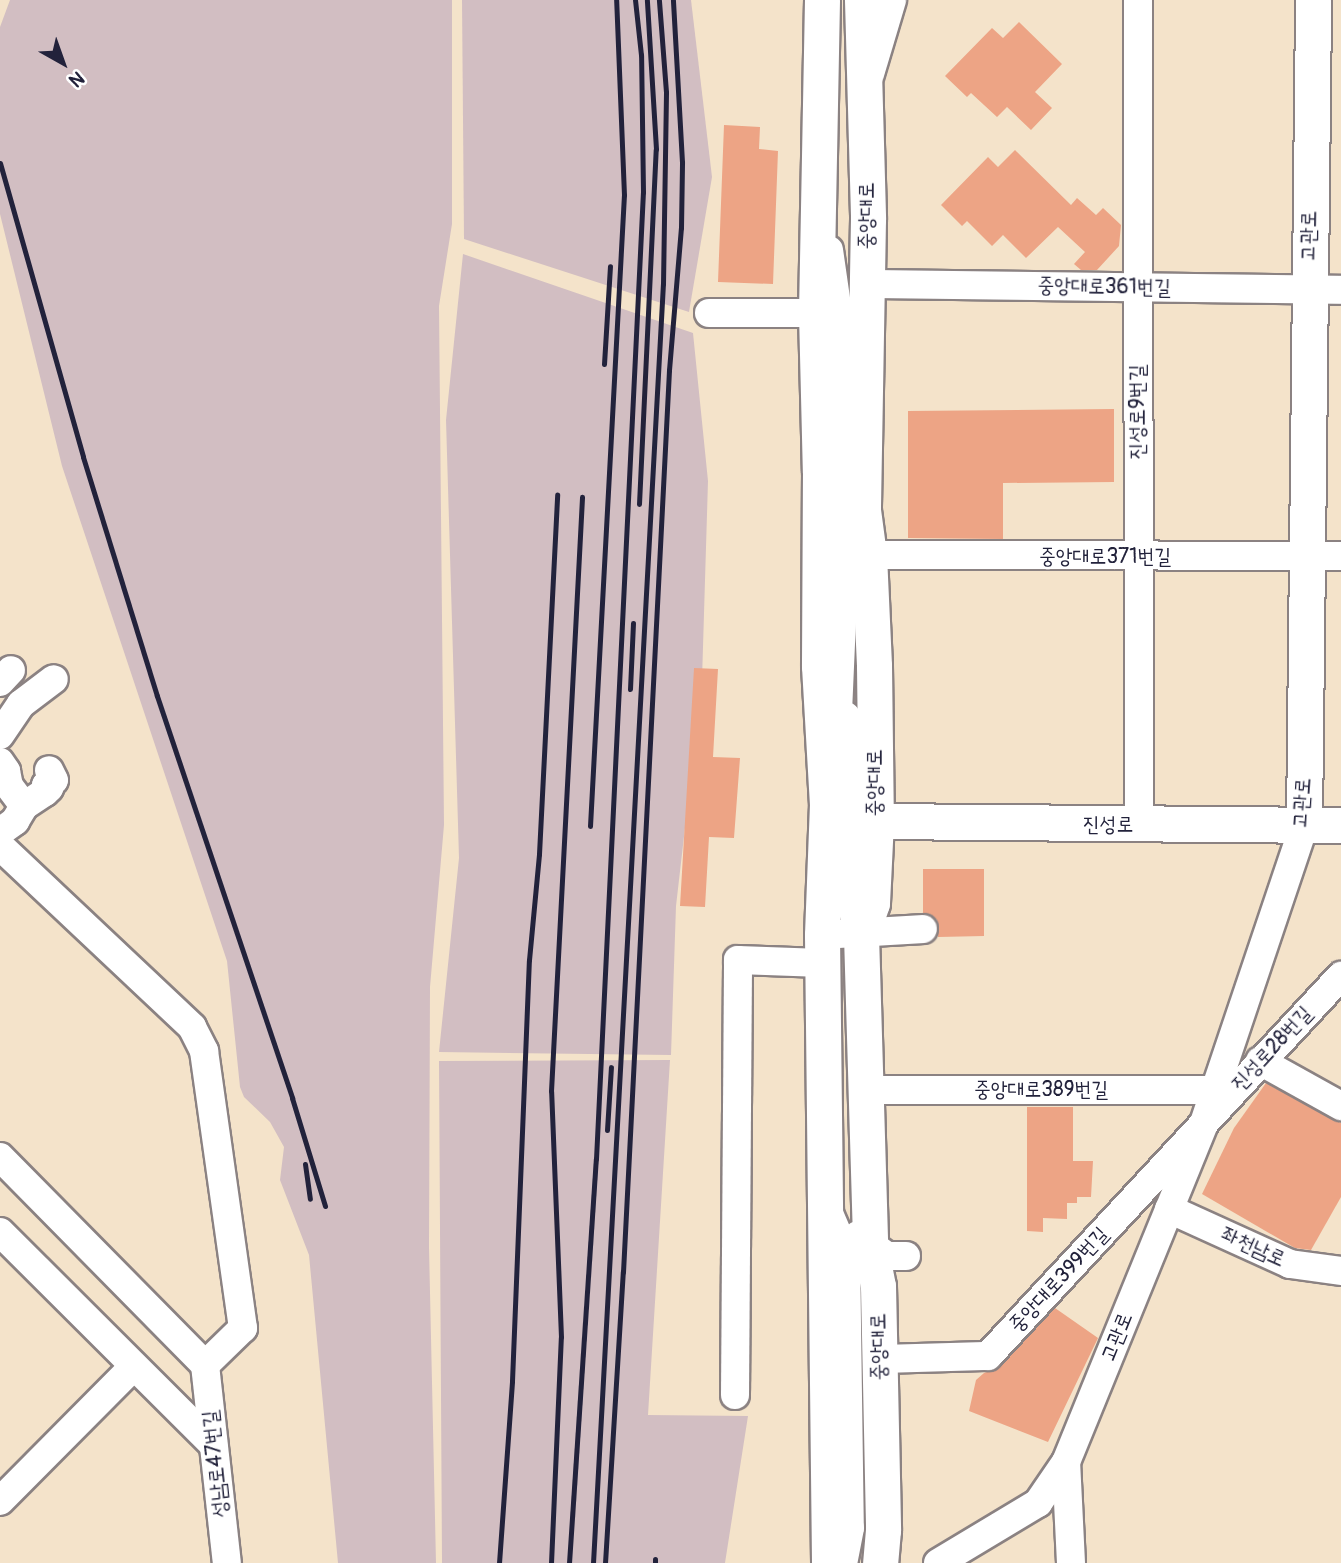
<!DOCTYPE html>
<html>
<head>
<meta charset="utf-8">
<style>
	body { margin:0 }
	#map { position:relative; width:1341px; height:1563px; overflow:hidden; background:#f4e3ca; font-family:Pangolin,"Poor Story",sans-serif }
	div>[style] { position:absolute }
	.industrial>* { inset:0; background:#d2bec2 }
	.building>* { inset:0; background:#eda485 }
	.roads { filter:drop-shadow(2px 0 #8b8282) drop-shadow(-2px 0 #8b8282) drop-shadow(0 2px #8b8282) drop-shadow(0 -2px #8b8282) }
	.minor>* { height:28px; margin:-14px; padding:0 14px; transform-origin:14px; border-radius:14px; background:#fff }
	.major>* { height:35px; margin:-17.5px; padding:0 17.5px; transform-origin:17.5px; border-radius:17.5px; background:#fff }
	.rail>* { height:5px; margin:-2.5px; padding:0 2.5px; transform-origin:2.5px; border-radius:2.5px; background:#22223b }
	span { translate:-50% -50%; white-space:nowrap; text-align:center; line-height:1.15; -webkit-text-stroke:5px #fff; paint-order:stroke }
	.street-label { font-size:21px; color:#22223b }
	.north { position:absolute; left:28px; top:28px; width:70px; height:70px; -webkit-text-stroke:5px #fff; paint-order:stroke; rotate:140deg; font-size:19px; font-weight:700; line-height:28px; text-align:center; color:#22223b }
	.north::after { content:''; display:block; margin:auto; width:24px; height:32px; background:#22223b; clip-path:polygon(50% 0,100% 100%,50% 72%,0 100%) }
</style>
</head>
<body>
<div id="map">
	<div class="industrial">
		<div style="clip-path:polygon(10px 0,452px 0,452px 224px,439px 306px,444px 825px,430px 987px,429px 1247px,436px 1563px,338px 1563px,309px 1255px,280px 1180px,284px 1147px,270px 1122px,244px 1097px,240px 1087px,227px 961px,62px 466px,0 214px,0 27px)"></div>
		<div style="clip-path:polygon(462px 0,691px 0,712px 177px,689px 312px,464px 239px)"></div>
		<div style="clip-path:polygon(463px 254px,693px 333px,708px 481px,702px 680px,676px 906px,671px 1055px,439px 1052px,459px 858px,446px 420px)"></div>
		<div style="clip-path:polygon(670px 1060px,648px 1415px,748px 1416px,725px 1563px,442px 1563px,439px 1061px)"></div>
	</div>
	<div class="building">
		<div style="clip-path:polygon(1019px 22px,1062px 64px,1035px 92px,1052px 108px,1031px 130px,1007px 107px,997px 117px,971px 93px,967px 97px,945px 76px,992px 28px,1003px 38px)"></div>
		<div style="clip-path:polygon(724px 125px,760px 127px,759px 149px,778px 151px,773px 284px,718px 282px)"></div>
		<div style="clip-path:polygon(1015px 150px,1071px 205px,1077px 198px,1096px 215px,1103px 208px,1121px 225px,1119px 246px,1097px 270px,1081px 270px,1074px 264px,1085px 252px,1058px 227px,1026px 258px,1003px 235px,992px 246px,967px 221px,962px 226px,941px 205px,988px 157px,998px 167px)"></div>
		<div style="clip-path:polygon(1114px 409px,1114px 482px,1003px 483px,1003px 539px,908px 538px,908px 411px)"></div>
		<div style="clip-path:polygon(694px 668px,718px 669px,713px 757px,740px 758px,734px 838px,709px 837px,705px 907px,680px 906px)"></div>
		<div style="clip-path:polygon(923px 869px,984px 869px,984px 936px,938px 937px,937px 920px,923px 913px)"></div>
		<div style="clip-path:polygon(1266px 1083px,1341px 1123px,1341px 1197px,1311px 1250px,1295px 1248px,1202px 1194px,1234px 1128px)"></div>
		<div style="clip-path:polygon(1027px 1107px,1073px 1107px,1073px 1161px,1093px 1161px,1091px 1197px,1077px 1197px,1077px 1203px,1067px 1203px,1067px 1219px,1043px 1218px,1043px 1232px,1027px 1231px)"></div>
		<div style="clip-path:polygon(1055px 1308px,1098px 1338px,1048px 1442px,969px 1411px,976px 1380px,984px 1373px,1000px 1367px)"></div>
	</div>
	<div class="roads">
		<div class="minor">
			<div style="left:1138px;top:0;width:825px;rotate:89.93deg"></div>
			<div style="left:870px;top:74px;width:77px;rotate:-73.4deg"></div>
			<div style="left:829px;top:250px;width:77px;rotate:81.8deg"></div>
			<div style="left:840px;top:326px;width:203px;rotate:88.3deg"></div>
			<div style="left:846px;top:529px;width:208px;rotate:92.5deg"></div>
			<div style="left:867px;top:284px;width:474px;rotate:0.7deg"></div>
			<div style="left:709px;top:313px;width:107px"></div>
			<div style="left:869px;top:555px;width:472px;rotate:0.1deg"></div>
			<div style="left:0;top:682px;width:16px;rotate:-47deg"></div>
			<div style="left:846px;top:716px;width:184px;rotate:89.1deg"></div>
			<div style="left:849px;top:900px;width:37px;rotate:71deg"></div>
			<div style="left:0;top:735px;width:37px;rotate:-56deg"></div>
			<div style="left:21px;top:704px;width:41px;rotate:-37.1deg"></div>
			<div style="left:0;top:762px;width:11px;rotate:56deg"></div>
			<div style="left:6px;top:771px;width:15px;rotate:79deg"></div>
			<div style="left:9px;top:786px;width:25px;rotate:53deg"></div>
			<div style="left:0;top:832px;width:19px;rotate:-36deg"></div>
			<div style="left:15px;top:821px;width:17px;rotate:-59deg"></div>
			<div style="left:24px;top:806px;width:25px;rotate:-34deg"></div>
			<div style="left:45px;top:792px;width:6px;rotate:-45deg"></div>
			<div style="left:49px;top:788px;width:4px;rotate:-135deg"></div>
			<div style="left:46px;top:785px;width:9px;rotate:-32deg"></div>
			<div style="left:54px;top:780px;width:11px;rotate:-117deg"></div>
			<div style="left:0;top:846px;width:264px;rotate:43.3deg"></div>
			<div style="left:192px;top:1027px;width:27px;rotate:63deg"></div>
			<div style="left:204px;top:1051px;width:280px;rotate:82deg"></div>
			<div style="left:243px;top:1328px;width:53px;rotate:135.8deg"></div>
			<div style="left:822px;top:935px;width:101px;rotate:-3.4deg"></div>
			<div style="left:1260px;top:1061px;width:93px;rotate:29.1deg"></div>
			<div style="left:867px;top:1090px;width:348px"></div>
			<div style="left:0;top:1157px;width:292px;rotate:45.4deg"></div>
			<div style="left:1169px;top:1209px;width:133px;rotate:24.4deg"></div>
			<div style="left:1290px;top:1264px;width:51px;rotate:7.8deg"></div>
			<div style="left:828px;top:1211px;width:46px;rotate:66.8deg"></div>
			<div style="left:846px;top:1253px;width:275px;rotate:89.2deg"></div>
			<div style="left:850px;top:1528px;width:36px;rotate:101deg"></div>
			<div style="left:0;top:1232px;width:301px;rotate:44.9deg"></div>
			<div style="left:858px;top:1235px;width:36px;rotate:36deg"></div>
			<div style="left:887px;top:1256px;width:19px"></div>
			<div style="left:879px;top:1359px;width:109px;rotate:-1.6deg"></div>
			<div style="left:988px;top:1356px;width:519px;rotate:-47.11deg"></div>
			<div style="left:205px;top:1365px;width:199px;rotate:83.7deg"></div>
			<div style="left:735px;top:1395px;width:435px;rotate:-89.6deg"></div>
			<div style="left:738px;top:960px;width:84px;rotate:2deg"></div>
			<div style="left:0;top:1501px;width:190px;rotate:-45.2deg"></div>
			<div style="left:938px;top:1563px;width:117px;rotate:-31deg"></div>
			<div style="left:1038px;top:1503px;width:50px;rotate:-55.7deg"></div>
			<div style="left:1071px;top:1563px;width:101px;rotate:-92.8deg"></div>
			<div style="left:1066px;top:1462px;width:366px;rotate:-67.8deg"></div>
			<div style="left:1204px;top:1123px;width:314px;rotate:-71.4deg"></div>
		</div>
		<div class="major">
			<div style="left:822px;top:0;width:313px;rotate:91.1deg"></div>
			<div style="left:816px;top:313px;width:159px;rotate:88.6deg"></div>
			<div style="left:820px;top:472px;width:194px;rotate:90.3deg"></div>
			<div style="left:819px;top:666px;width:138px;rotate:86.7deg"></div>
			<div style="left:827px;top:804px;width:131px;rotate:92.2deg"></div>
			<div style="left:822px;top:935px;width:628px;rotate:89.36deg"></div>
			<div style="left:862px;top:0;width:219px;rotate:88.4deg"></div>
			<div style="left:868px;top:219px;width:291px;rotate:91deg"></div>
			<div style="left:863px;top:510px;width:45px;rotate:82.4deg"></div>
			<div style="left:869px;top:555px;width:111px;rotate:87.4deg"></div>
			<div style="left:874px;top:666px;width:155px;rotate:89.3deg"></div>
			<div style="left:876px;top:821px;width:82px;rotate:92.8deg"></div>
			<div style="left:872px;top:903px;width:34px;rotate:109deg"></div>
			<div style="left:861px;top:935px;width:310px;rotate:88.3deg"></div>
			<div style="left:870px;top:1245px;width:42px;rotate:79deg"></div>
			<div style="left:878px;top:1286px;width:244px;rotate:88.8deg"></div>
			<div style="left:883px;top:1530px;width:33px;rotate:95deg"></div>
			<div style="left:876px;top:821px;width:465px;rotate:0.5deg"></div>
			<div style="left:1304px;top:825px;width:825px;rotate:-89.37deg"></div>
		</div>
	</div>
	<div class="rail">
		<div style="left:0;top:163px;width:305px;rotate:74.2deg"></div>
		<div style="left:83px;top:457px;width:250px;rotate:72.8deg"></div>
		<div style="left:157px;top:696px;width:424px;rotate:71.4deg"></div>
		<div style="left:292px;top:1098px;width:113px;rotate:73deg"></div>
		<div style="left:604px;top:364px;width:98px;rotate:-86.5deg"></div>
		<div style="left:639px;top:504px;width:355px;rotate:-87.3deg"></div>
		<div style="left:656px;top:149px;width:149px;rotate:-93.5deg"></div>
		<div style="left:630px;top:689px;width:66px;rotate:-87.4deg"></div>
		<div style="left:590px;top:826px;width:632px;rotate:-86.92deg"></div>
		<div style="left:624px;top:195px;width:195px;rotate:-92.3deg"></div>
		<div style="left:607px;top:1130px;width:63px;rotate:-86.4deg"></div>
		<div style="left:305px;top:1164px;width:35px;rotate:82deg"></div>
		<div style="left:499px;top:1563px;width:182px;rotate:-85.9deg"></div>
		<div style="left:512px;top:1381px;width:421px;rotate:-87.7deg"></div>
		<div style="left:529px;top:960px;width:106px;rotate:-84.6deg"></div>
		<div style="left:539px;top:854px;width:360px;rotate:-87.1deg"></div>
		<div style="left:551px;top:1563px;width:226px;rotate:-87.5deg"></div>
		<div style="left:561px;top:1337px;width:246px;rotate:-92.3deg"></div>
		<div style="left:551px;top:1091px;width:595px;rotate:-87.01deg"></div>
		<div style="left:569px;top:1563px;width:405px;rotate:-86.2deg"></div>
		<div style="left:596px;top:1159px;width:968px;rotate:-87.22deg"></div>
		<div style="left:643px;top:192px;width:137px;rotate:-90.8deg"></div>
		<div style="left:641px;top:55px;width:55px;rotate:-96.2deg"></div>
		<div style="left:593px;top:1563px;width:1281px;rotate:-86.87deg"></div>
		<div style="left:663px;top:284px;width:192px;rotate:-89.1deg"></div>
		<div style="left:666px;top:92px;width:92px;rotate:-94.4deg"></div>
		<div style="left:605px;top:1563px;width:292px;rotate:-86.5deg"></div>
		<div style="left:623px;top:1272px;width:903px;rotate:-87.08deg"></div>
		<div style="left:669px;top:370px;width:143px;rotate:-85.2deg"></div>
		<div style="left:681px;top:228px;width:66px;rotate:-89.1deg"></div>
		<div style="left:682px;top:162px;width:162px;rotate:-93.2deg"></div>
		<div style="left:655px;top:1563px;width:4px;rotate:-90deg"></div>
	</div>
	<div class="street-label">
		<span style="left:867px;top:216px;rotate:-90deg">중앙대로</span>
		<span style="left:1309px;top:236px;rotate:-89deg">고관로</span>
		<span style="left:1104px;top:287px;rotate:1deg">중앙대로361번길</span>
		<span style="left:1138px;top:412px;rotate:-90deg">진성로9번길</span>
		<span style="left:1105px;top:557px">중앙대로371번길</span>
		<span style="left:875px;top:783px;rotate:-90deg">중앙대로</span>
		<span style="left:1302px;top:803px;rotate:-86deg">고관로</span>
		<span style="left:1108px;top:825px">진성로</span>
		<span style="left:1272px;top:1049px;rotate:-47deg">진성로28번길</span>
		<span style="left:1041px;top:1090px">중앙대로389번길</span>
		<span style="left:1253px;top:1247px;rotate:24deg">좌천남로</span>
		<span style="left:1059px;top:1280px;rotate:-47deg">중앙대로399번길</span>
		<span style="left:1117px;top:1337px;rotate:-68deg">고관로</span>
		<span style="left:879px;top:1347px;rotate:-91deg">중앙대로</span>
		<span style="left:216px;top:1464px;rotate:-96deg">성남로47번길</span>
	</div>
	<div class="north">N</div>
</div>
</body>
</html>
